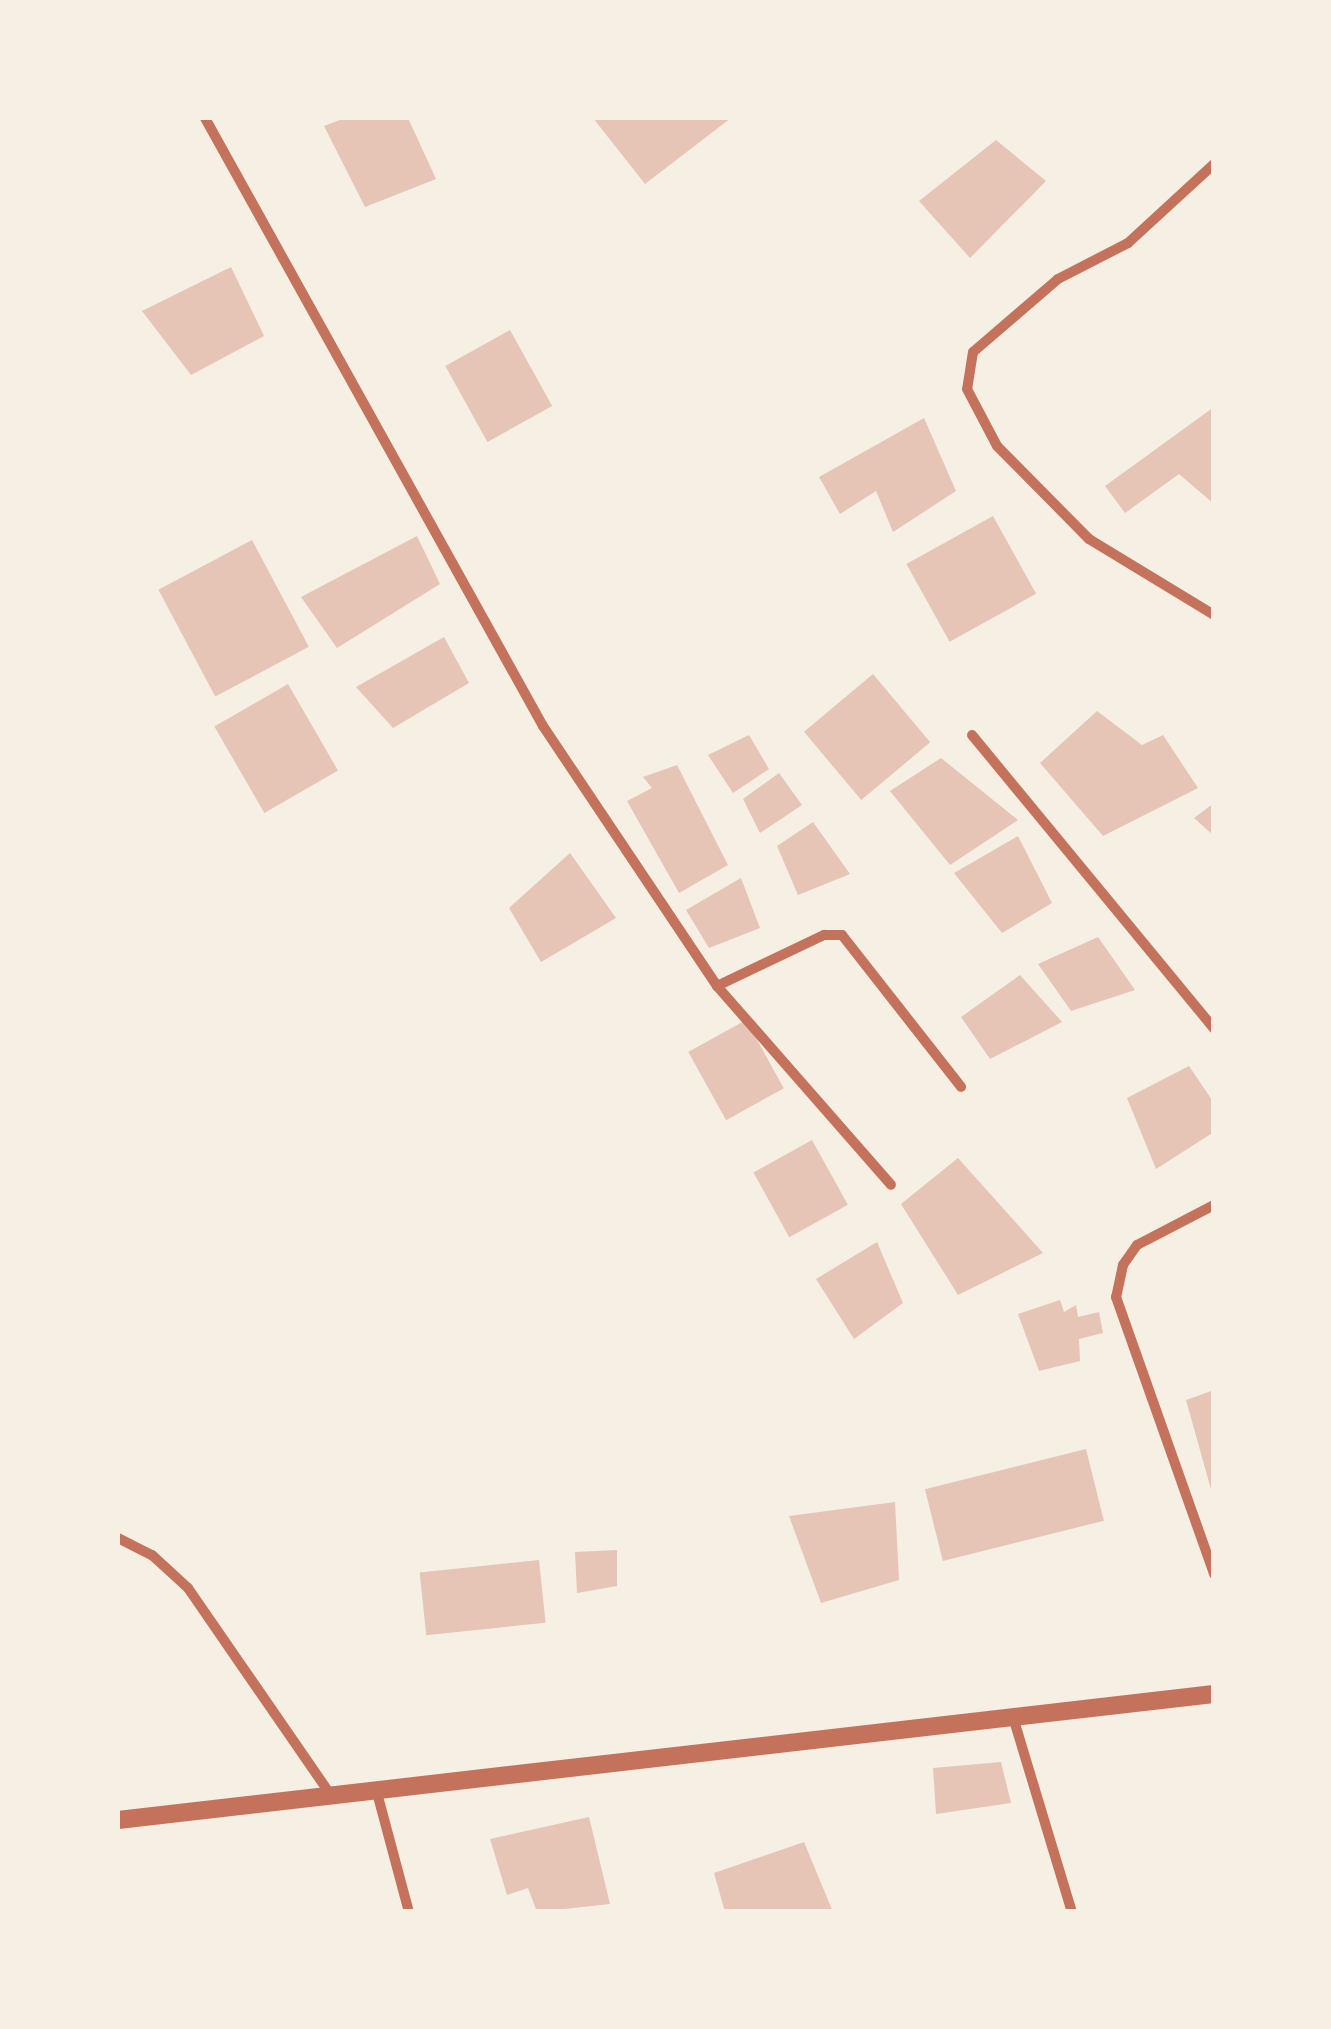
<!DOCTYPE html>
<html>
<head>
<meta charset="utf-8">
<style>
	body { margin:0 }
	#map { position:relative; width:1331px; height:2029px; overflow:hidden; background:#f6efe4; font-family:"Noto Sans",sans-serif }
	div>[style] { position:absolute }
	.building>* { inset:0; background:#e6c5b7; transform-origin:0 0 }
	.minor>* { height:10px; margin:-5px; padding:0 5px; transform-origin:5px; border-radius:5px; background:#c5725c }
	.tertiary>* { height:18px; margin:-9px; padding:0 9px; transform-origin:9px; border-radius:9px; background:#c5725c }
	span { translate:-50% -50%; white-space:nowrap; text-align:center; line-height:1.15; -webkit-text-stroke:9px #f6efe4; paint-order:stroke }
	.frame { position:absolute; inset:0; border:120px solid #f6efe4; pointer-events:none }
</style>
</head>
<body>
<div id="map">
	<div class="building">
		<div style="clip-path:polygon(345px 118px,408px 118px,436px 179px,365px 207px,324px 126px)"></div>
		<div style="clip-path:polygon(593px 118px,731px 118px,645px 184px)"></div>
		<div style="clip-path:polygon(996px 140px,1046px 181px,970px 258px,919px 201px)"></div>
		<div style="clip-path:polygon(231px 267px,264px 336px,191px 375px,142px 311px)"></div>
		<div style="left:510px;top:330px;width:87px;height:74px;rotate:61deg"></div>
		<div style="clip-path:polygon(1214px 407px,1214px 504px,1179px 474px,1125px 513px,1105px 486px)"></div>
		<div style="clip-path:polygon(924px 418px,956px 491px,893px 532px,876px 491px,840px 514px,819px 477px)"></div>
		<div style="left:993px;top:516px;width:89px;height:99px;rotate:61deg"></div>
		<div style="clip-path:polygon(417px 536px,440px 584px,337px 648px,301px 597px)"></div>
		<div style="left:252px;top:540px;width:121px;height:106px;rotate:62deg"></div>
		<div style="clip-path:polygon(444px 637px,469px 683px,393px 728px,356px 687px)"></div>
		<div style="left:873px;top:674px;width:89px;height:90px;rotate:50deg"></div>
		<div style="left:288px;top:684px;width:100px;height:85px;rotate:60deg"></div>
		<div style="clip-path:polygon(1097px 711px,1142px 745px,1163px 735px,1198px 788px,1103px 836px,1040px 763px)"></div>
		<div style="clip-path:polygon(749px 735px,769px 769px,733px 793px,708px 755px)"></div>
		<div style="clip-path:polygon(941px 758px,1018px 820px,950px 865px,890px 791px)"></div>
		<div style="clip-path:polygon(677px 765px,728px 865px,679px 893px,627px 801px,652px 788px,643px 777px)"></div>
		<div style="clip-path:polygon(779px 773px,802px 805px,760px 833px,743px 799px)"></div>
		<div style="clip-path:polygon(1214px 803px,1214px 836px,1194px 818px)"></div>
		<div style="clip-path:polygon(813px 822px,850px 874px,798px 895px,777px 846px)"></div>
		<div style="clip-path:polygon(1018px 836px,1052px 903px,1002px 933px,954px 873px)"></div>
		<div style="clip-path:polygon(570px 853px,616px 918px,541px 962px,509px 908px)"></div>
		<div style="clip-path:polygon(741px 878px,760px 928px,709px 948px,686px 910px)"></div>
		<div style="clip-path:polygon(1098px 937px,1135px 990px,1071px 1011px,1038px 964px)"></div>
		<div style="clip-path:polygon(1020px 975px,1062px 1022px,990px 1059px,961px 1017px)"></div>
		<div style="left:746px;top:1020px;width:78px;height:66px;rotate:61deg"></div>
		<div style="clip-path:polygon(1189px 1066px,1214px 1103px,1214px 1132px,1156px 1169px,1127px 1098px)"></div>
		<div style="left:812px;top:1140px;width:74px;height:67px;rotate:61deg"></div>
		<div style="clip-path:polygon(958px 1158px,1043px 1253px,958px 1295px,901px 1204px)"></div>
		<div style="clip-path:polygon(877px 1242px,903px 1303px,854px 1339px,816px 1279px)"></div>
		<div style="clip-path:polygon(1060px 1300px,1064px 1312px,1076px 1305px,1078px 1317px,1099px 1312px,1103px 1333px,1079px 1339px,1080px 1361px,1039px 1371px,1018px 1314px)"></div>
		<div style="clip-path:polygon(1214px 1390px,1214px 1493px,1212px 1493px,1186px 1400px)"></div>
		<div style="left:1086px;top:1449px;width:74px;height:166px;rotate:76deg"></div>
		<div style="clip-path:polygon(895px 1502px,899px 1580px,821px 1603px,789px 1516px)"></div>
		<div style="clip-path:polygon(617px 1550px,617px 1586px,577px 1593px,575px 1552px)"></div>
		<div style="left:539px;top:1560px;width:63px;height:120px;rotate:84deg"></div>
		<div style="clip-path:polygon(1001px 1762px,1011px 1803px,936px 1814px,933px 1768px)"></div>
		<div style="clip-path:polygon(589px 1817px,610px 1904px,537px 1912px,528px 1888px,507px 1895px,490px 1839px)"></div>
		<div style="clip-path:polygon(804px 1842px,833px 1912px,725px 1912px,714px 1873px)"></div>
	</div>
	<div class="minor">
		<div style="left:205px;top:118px;width:696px;rotate:60.93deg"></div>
		<div style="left:543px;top:726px;width:313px;rotate:56.2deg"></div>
		<div style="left:717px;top:986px;width:264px;rotate:48.8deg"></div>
		<div style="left:1214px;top:164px;width:117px;rotate:137.4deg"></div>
		<div style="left:1128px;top:243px;width:79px;rotate:152.8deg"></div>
		<div style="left:1058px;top:279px;width:112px;rotate:139.3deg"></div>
		<div style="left:973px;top:352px;width:37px;rotate:99deg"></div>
		<div style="left:967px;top:389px;width:64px;rotate:62.2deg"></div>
		<div style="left:997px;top:446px;width:131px;rotate:45.3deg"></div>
		<div style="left:1089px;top:539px;width:146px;rotate:31.3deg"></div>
		<div style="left:972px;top:735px;width:381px;rotate:50.5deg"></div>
		<div style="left:717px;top:986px;width:119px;rotate:-25.5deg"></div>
		<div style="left:824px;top:935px;width:18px"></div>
		<div style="left:842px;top:935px;width:193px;rotate:51.9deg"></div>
		<div style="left:1214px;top:1205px;width:87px;rotate:152.5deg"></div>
		<div style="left:1137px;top:1245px;width:24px;rotate:125deg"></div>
		<div style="left:1123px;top:1265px;width:33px;rotate:102deg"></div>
		<div style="left:1116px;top:1297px;width:294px;rotate:70.5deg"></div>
		<div style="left:118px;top:1538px;width:38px;rotate:27deg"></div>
		<div style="left:152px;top:1555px;width:49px;rotate:42.5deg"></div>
		<div style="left:188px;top:1588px;width:250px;rotate:55.4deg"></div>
		<div style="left:1013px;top:1717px;width:204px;rotate:73.2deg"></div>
		<div style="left:376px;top:1789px;width:127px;rotate:75deg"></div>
	</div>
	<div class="tertiary">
		<div style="left:118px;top:1820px;width:1103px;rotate:-6.56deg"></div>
	</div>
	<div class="frame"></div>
</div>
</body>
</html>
